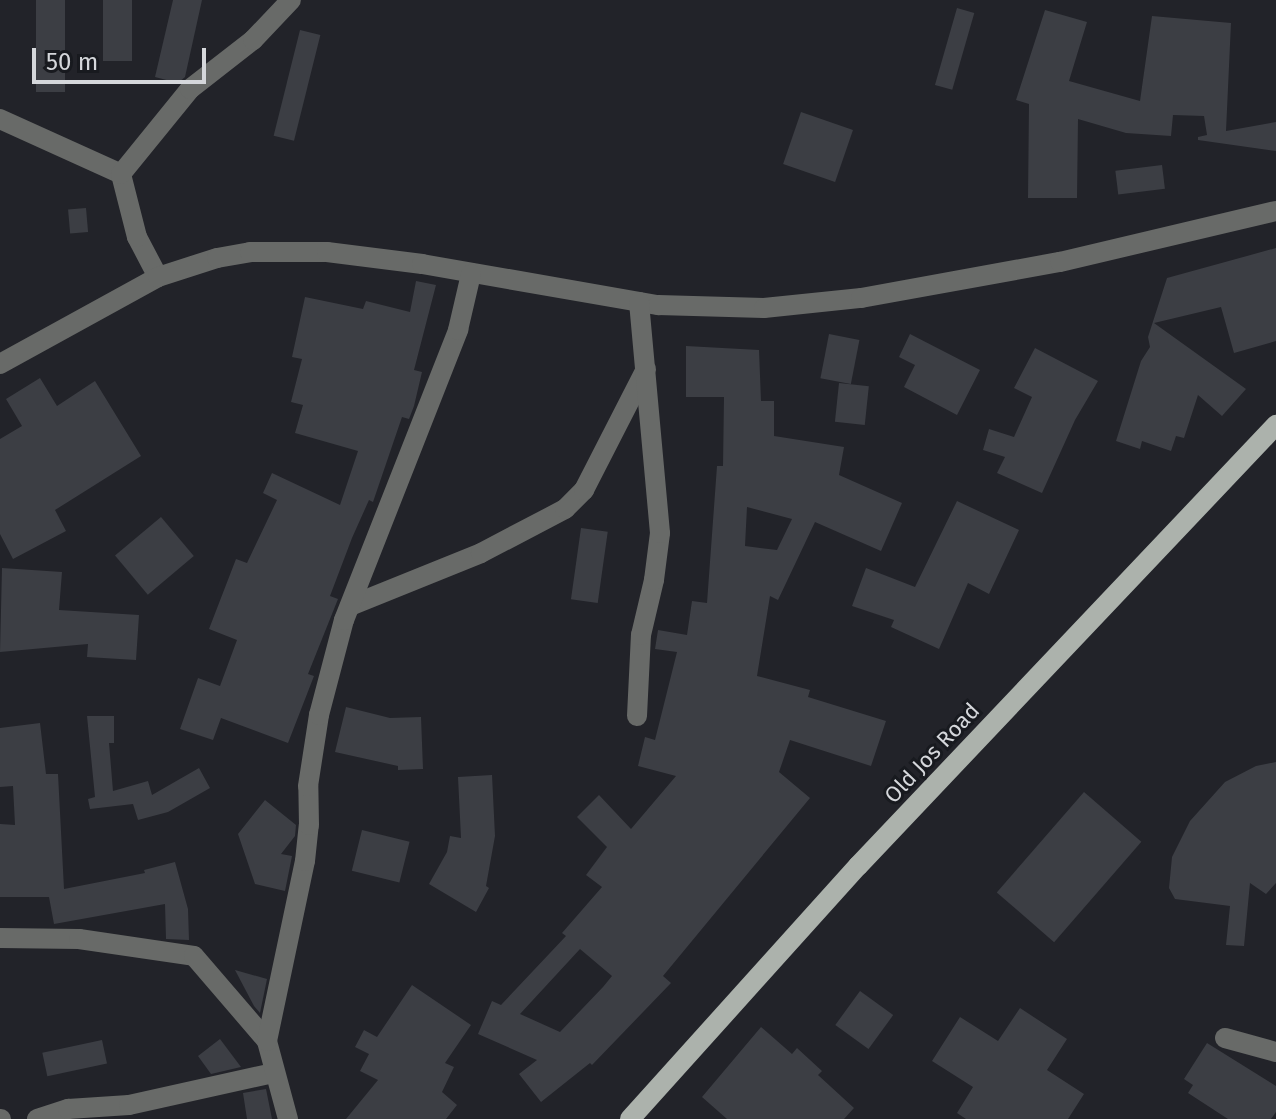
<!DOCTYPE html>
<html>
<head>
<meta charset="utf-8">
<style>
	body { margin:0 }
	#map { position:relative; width:1276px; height:1119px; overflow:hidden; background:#222329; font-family:"Fira Sans",sans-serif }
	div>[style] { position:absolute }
	.building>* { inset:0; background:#3c3e44; transform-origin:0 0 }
	.minor>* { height:20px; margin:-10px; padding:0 10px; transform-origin:10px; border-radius:10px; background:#686a68 }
	.major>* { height:20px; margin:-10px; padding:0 10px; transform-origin:10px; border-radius:10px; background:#acb2ac }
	span { translate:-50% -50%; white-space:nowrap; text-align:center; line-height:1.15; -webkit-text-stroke:6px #181a1f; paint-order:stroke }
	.street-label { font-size:22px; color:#d5d7db }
	.scale { position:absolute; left:32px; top:48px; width:174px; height:36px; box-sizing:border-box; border:4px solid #d5d7db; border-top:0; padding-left:10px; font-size:24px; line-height:28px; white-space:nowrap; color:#d5d7db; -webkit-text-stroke:6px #181a1f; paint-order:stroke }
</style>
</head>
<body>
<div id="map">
	<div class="building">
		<div style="left:36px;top:0;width:29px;height:92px"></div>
		<div style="left:103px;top:0;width:29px;height:61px"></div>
		<div style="clip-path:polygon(173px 0,202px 0,185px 77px,178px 83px,155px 77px)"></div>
		<div style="left:957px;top:8px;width:18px;height:80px;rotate:16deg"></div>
		<div style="clip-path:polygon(1045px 10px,1087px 22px,1069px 81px,1140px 101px,1152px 16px,1231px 23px,1226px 131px,1276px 122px,1276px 151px,1198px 140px,1198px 137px,1207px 135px,1204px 116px,1173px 115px,1171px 136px,1126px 133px,1078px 119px,1077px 198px,1028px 198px,1029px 104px,1016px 100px)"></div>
		<div style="left:300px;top:30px;width:21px;height:109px;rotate:14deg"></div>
		<div style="left:801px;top:112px;width:55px;height:55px;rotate:19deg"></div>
		<div style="left:1162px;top:165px;width:24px;height:47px;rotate:83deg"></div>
		<div style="left:86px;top:208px;width:24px;height:18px;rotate:85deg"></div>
		<div style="clip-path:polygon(1276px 248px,1276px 341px,1234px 353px,1221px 307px,1154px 323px,1246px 389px,1222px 416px,1198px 395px,1184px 438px,1176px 436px,1171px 451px,1142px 441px,1140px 449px,1116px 441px,1141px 361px,1150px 347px,1148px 337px,1167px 278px)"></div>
		<div style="clip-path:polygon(416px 281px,436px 285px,414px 370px,422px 372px,414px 406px,409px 419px,402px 417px,373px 502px,369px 500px,352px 538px,330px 596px,338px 599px,308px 674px,314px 676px,288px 743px,221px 718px,213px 740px,180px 729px,198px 678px,220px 686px,237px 640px,209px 629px,236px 559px,247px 563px,277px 500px,263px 493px,272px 473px,340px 505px,358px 451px,295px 433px,303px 405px,291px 402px,302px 359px,292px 357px,305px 297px,363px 309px,366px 301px,410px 312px)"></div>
		<div style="left:829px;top:334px;width:31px;height:45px;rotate:11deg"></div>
		<div style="clip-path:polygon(910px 334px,980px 370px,957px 415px,904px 387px,915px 365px,899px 357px)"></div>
		<div style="clip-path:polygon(evenodd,686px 346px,759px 350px,761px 401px,774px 401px,774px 436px,844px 447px,839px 475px,902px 503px,881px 551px,815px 522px,778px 600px,770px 596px,757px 676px,810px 690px,808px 697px,886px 721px,871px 766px,790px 740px,779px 772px,810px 798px,663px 976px,671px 983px,592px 1065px,590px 1063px,541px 1102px,519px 1074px,537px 1060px,478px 1034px,492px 1001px,501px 1005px,566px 936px,562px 933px,602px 887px,586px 875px,607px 847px,577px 817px,599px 795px,631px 829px,676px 776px,638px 766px,645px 737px,655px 740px,677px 652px,655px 649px,658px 630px,687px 635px,692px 601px,707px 603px,717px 466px,723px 466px,724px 397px,686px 397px,686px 346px,747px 507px,792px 519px,777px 550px,745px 546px,747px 507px,686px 346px,580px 949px,612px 976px,603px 987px,560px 1032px,520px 1014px,580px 949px)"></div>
		<div style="clip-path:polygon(1035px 348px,1098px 381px,1075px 420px,1042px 493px,997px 473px,1005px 457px,983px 450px,989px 429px,1014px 437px,1032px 397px,1014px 388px)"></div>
		<div style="clip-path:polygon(40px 378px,57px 406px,95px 381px,141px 456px,55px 510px,66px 531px,13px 559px,0 534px,0 439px,22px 426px,6px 399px)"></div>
		<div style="left:839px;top:383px;width:30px;height:39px;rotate:6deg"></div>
		<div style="clip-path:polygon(957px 501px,1019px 530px,989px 594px,968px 583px,939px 649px,891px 627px,894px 620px,852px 606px,866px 568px,915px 587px)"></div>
		<div style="left:161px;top:517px;width:51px;height:60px;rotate:50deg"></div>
		<div style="left:581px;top:528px;width:27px;height:72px;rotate:8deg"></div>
		<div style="clip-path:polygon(2px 568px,62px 572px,59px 610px,139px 615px,136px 660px,87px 657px,88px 644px,0 652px)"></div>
		<div style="clip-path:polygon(346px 707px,390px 718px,421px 717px,423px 769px,398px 770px,398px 766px,335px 752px)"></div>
		<div style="clip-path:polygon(87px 716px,114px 716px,114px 743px,109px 743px,113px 791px,148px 781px,152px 795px,199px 768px,210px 788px,168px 812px,138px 820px,133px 804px,90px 809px,88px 799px,95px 797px)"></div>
		<div style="clip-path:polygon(40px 723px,46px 774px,58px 774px,64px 889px,145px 873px,144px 870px,175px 862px,188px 909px,189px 940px,166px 939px,165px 904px,54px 924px,49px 897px,0 897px,0 824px,15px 825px,13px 786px,0 787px,0 728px)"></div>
		<div style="clip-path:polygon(1276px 762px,1276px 883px,1266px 894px,1250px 883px,1244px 946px,1226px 945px,1230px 906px,1175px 899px,1169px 888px,1172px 857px,1190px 821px,1225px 782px,1256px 766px)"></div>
		<div style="clip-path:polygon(492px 775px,495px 836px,486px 886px,489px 888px,476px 912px,429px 884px,447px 852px,450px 836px,461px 838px,458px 777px)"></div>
		<div style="left:1084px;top:792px;width:76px;height:133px;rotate:41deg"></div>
		<div style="clip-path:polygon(265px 800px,296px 825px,295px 836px,281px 854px,292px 856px,285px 891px,255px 884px,238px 834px)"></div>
		<div style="left:362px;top:830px;width:49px;height:42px;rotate:14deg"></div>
		<div style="clip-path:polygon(235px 970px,267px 979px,260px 1013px,254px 1006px)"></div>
		<div style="clip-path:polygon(412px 985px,471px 1025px,445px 1063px,454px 1067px,442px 1092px,457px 1105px,446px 1119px,346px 1119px,378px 1080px,360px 1071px,369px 1054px,355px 1047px,364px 1030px,377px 1037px)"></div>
		<div style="left:860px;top:991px;width:41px;height:42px;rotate:36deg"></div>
		<div style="clip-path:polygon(1020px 1008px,1067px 1039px,1047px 1070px,1084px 1094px,1068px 1119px,966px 1119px,957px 1113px,973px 1087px,932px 1061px,960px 1017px,998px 1041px)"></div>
		<div style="clip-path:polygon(761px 1027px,792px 1054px,797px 1048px,822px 1071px,818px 1075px,854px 1108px,844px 1119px,727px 1119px,702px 1097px)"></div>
		<div style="clip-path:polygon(220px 1039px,241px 1067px,211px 1074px,198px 1056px)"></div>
		<div style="left:102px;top:1040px;width:24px;height:61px;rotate:78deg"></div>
		<div style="clip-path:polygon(1207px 1043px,1276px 1086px,1276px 1112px,1271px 1119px,1228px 1119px,1188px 1093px,1193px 1085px,1184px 1079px)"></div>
		<div style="clip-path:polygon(266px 1089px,272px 1119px,247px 1119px,243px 1093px)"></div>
	</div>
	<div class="minor">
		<div style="left:0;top:119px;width:133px;rotate:24.4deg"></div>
		<div style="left:158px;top:277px;width:45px;rotate:-117.7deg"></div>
		<div style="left:137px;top:237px;width:65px;rotate:-104.3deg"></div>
		<div style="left:121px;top:174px;width:109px;rotate:-50.9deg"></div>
		<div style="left:190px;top:89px;width:80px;rotate:-37.9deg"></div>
		<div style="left:253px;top:40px;width:55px;rotate:-46.5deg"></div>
		<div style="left:0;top:364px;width:180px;rotate:-28.8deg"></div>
		<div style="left:158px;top:277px;width:62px;rotate:-17.9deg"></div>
		<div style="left:217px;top:258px;width:34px;rotate:-10deg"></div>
		<div style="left:250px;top:252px;width:77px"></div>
		<div style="left:327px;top:252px;width:96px;rotate:7.2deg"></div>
		<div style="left:422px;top:264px;width:240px;rotate:9.9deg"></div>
		<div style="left:658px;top:305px;width:106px;rotate:1.6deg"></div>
		<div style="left:764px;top:308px;width:98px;rotate:-5.9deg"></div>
		<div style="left:861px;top:298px;width:202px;rotate:-10.3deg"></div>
		<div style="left:1060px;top:262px;width:222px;rotate:-13.3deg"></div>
		<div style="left:350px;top:606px;width:141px;rotate:-22deg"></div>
		<div style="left:481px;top:553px;width:95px;rotate:-27.6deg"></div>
		<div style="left:565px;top:509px;width:27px;rotate:-45deg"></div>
		<div style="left:584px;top:490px;width:136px;rotate:-62.9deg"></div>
		<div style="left:637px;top:716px;width:81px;rotate:-87.2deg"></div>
		<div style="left:641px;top:635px;width:57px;rotate:-76.7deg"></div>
		<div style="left:654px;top:580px;width:47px;rotate:-82.7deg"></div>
		<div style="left:660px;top:533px;width:232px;rotate:-95.2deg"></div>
		<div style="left:0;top:938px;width:79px;rotate:0.7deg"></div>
		<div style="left:79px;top:939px;width:116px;rotate:8.4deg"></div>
		<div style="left:194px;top:956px;width:112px;rotate:49.3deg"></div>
		<div style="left:1225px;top:1038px;width:53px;rotate:15.4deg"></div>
		<div style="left:0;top:1119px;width:1px"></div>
		<div style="left:37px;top:1119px;width:33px;rotate:-18deg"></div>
		<div style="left:68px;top:1109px;width:61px;rotate:-3.8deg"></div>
		<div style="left:129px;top:1105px;width:148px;rotate:-12.5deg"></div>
		<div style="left:288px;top:1119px;width:81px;rotate:-105.1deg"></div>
		<div style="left:267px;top:1041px;width:184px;rotate:-78.1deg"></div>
		<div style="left:305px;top:861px;width:36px;rotate:-84deg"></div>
		<div style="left:309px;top:825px;width:39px;rotate:-91deg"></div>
		<div style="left:308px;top:786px;width:72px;rotate:-81.2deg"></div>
		<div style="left:319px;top:715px;width:98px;rotate:-75.3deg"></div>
		<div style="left:344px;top:620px;width:312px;rotate:-68.5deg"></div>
		<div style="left:458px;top:330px;width:57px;rotate:-76.9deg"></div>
	</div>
	<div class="major">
		<div style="left:630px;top:1119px;width:341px;rotate:-48deg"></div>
		<div style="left:858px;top:866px;width:608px;rotate:-46.53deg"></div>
	</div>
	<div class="street-label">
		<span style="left:932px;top:753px;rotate:-47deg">Old Jos Road</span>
	</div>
	<div class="scale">50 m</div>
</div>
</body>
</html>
